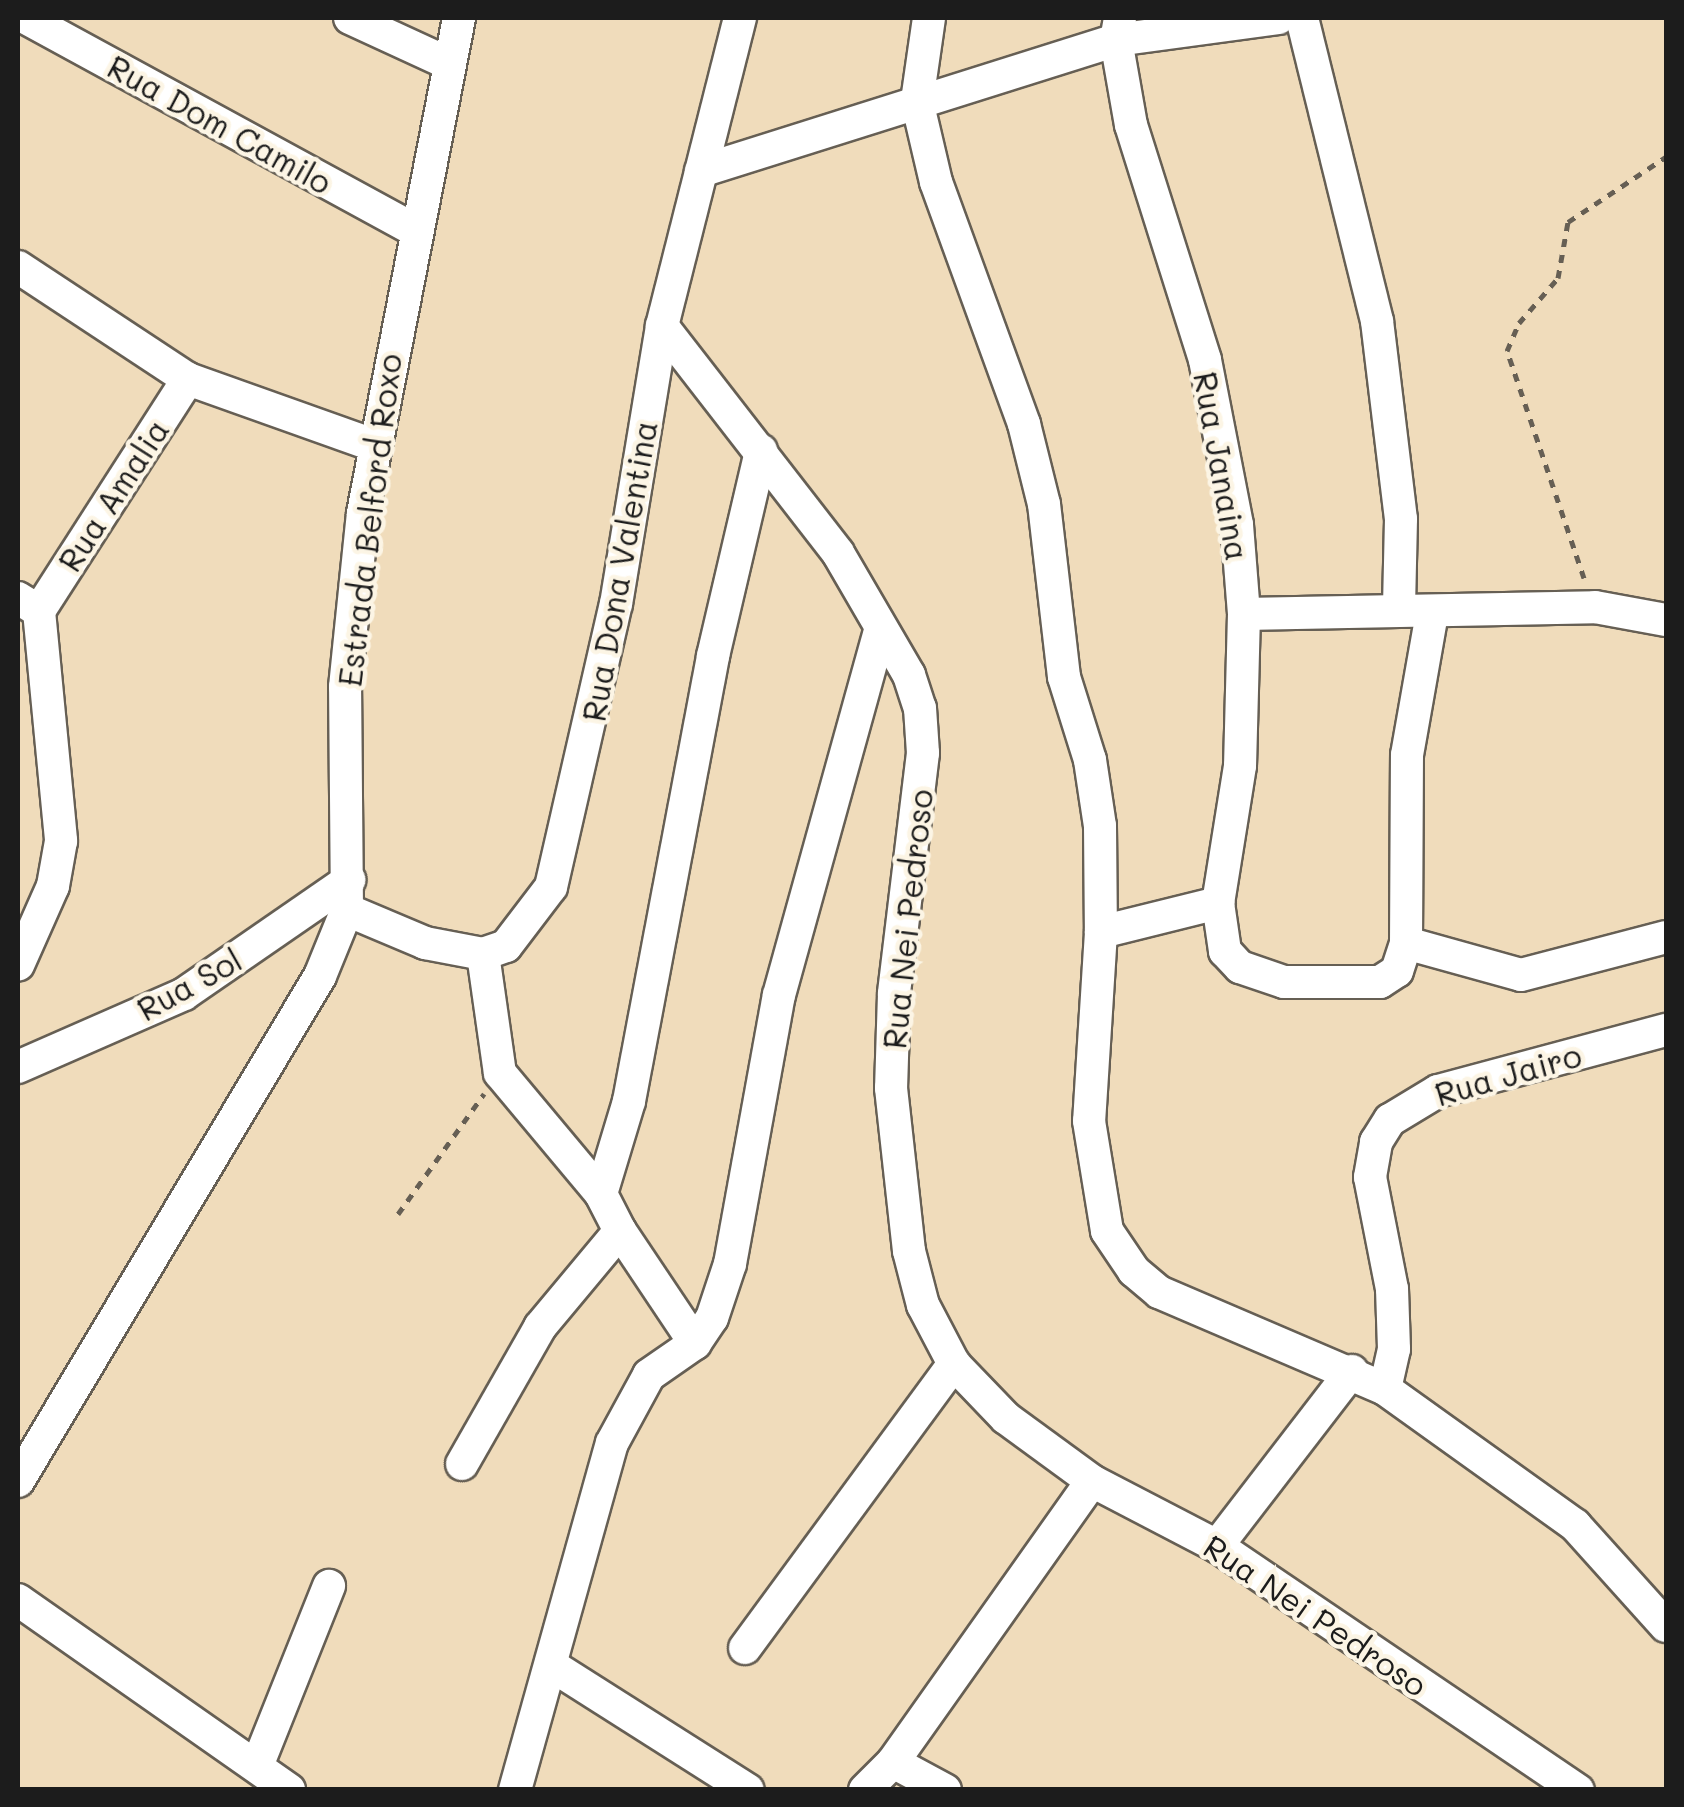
<!DOCTYPE html>
<html>
<head>
<meta charset="utf-8">
<style>
	body { margin:0 }
	#map { position:relative; width:1684px; height:1807px; overflow:hidden; background:#f0dcbb; font-family:Mali,sans-serif }
	div>[style] { position:absolute }
	.path>* { height:5px; margin-top:-2.5px; transform-origin:0; background:repeating-linear-gradient(90deg,#665f54 0 8px,transparent 0 16px) }
	.roads { filter:drop-shadow(2px 0 #665f54) drop-shadow(-2px 0 #665f54) drop-shadow(0 2px #665f54) drop-shadow(0 -2px #665f54) }
	.minor>* { height:32px; margin:-16px; padding:0 16px; transform-origin:16px; border-radius:16px; background:#fff }
	span { translate:-50% -50%; white-space:nowrap; text-align:center; line-height:1.15; -webkit-text-stroke:9px #fcf5e5; paint-order:stroke }
	.street-label { font-size:32px; color:#1c1c1c }
	.frame { position:absolute; inset:0; border:20px solid #1c1c1c; pointer-events:none }
</style>
</head>
<body>
<div id="map">
	<div class="path">
		<div style="left:1584px;top:578px;width:240px;rotate:-108.7deg"></div>
		<div style="left:1507px;top:351px;width:30px;rotate:-67deg"></div>
		<div style="left:1519px;top:323px;width:60px;rotate:-49.1deg"></div>
		<div style="left:1558px;top:278px;width:57px;rotate:-79.9deg"></div>
		<div style="left:1568px;top:222px;width:118px;rotate:-33.6deg"></div>
		<div style="left:398px;top:1214px;width:148px;rotate:-54.4deg"></div>
	</div>
	<div class="roads">
		<div class="minor">
			<div style="left:26px;top:18px;width:441px;rotate:28.6deg"></div>
			<div style="left:350px;top:18px;width:110px;rotate:24.7deg"></div>
			<div style="left:929px;top:18px;width:84px;rotate:98.2deg"></div>
			<div style="left:917px;top:101px;width:83px;rotate:76.8deg"></div>
			<div style="left:936px;top:182px;width:258px;rotate:70deg"></div>
			<div style="left:1024px;top:424px;width:82px;rotate:76deg"></div>
			<div style="left:1044px;top:504px;width:174px;rotate:83.4deg"></div>
			<div style="left:1064px;top:677px;width:87px;rotate:72.6deg"></div>
			<div style="left:1090px;top:760px;width:67px;rotate:81.4deg"></div>
			<div style="left:1100px;top:826px;width:106px;rotate:89.5deg"></div>
			<div style="left:1101px;top:932px;width:189px;rotate:93.6deg"></div>
			<div style="left:1089px;top:1121px;width:111px;rotate:80.7deg"></div>
			<div style="left:1107px;top:1231px;width:48px;rotate:56deg"></div>
			<div style="left:1134px;top:1271px;width:33px;rotate:40deg"></div>
			<div style="left:1159px;top:1292px;width:246px;rotate:23.2deg"></div>
			<div style="left:1385px;top:1389px;width:234px;rotate:35.6deg"></div>
			<div style="left:1575px;top:1525px;width:136px;rotate:48deg"></div>
			<div style="left:1120px;top:18px;width:22px;rotate:100deg"></div>
			<div style="left:1116px;top:40px;width:86px;rotate:80deg"></div>
			<div style="left:1131px;top:125px;width:246px;rotate:72.5deg"></div>
			<div style="left:1205px;top:360px;width:168px;rotate:79deg"></div>
			<div style="left:1237px;top:525px;width:89px;rotate:85.5deg"></div>
			<div style="left:1244px;top:614px;width:152px;rotate:91.5deg"></div>
			<div style="left:1240px;top:766px;width:139px;rotate:99.1deg"></div>
			<div style="left:1218px;top:903px;width:49px;rotate:81.7deg"></div>
			<div style="left:1225px;top:951px;width:22px;rotate:47deg"></div>
			<div style="left:1240px;top:967px;width:46px;rotate:18.8deg"></div>
			<div style="left:1284px;top:982px;width:96px"></div>
			<div style="left:1380px;top:982px;width:20px;rotate:-33deg"></div>
			<div style="left:1397px;top:971px;width:29px;rotate:-72deg"></div>
			<div style="left:1406px;top:943px;width:188px;rotate:-89.7deg"></div>
			<div style="left:1407px;top:755px;width:144px;rotate:-80deg"></div>
			<div style="left:1302px;top:18px;width:312px;rotate:76.1deg"></div>
			<div style="left:1377px;top:321px;width:199px;rotate:83.1deg"></div>
			<div style="left:1401px;top:519px;width:91px;rotate:91.3deg"></div>
			<div style="left:701px;top:171px;width:435px;rotate:-17.5deg"></div>
			<div style="left:1116px;top:40px;width:164px;rotate:-7.7deg"></div>
			<div style="left:18px;top:267px;width:204px;rotate:33.4deg"></div>
			<div style="left:188px;top:379px;width:196px;rotate:19.6deg"></div>
			<div style="left:662px;top:326px;width:287px;rotate:52.2deg"></div>
			<div style="left:838px;top:553px;width:141px;rotate:59.8deg"></div>
			<div style="left:909px;top:675px;width:35px;rotate:72deg"></div>
			<div style="left:920px;top:708px;width:45px;rotate:86.2deg"></div>
			<div style="left:923px;top:753px;width:243px;rotate:96.9deg"></div>
			<div style="left:894px;top:994px;width:94px;rotate:91.8deg"></div>
			<div style="left:891px;top:1088px;width:164px;rotate:83.7deg"></div>
			<div style="left:909px;top:1251px;width:56px;rotate:75.5deg"></div>
			<div style="left:923px;top:1305px;width:67px;rotate:62.3deg"></div>
			<div style="left:954px;top:1364px;width:75px;rotate:46.1deg"></div>
			<div style="left:1006px;top:1418px;width:107px;rotate:36.2deg"></div>
			<div style="left:1092px;top:1481px;width:141px;rotate:27.5deg"></div>
			<div style="left:1217px;top:1546px;width:436px;rotate:34.1deg"></div>
			<div style="left:18px;top:598px;width:25px;rotate:32deg"></div>
			<div style="left:39px;top:611px;width:231px;rotate:84.5deg"></div>
			<div style="left:61px;top:841px;width:46px;rotate:100.1deg"></div>
			<div style="left:53px;top:886px;width:86px;rotate:113.9deg"></div>
			<div style="left:39px;top:611px;width:276px;rotate:-57.3deg"></div>
			<div style="left:1244px;top:614px;width:351px;rotate:-1.1deg"></div>
			<div style="left:1595px;top:607px;width:72px;rotate:10.4deg"></div>
			<div style="left:347px;top:910px;width:85px;rotate:22.9deg"></div>
			<div style="left:425px;top:943px;width:59px;rotate:10.7deg"></div>
			<div style="left:483px;top:954px;width:24px;rotate:-19deg"></div>
			<div style="left:506px;top:946px;width:74px;rotate:-52.7deg"></div>
			<div style="left:551px;top:887px;width:290px;rotate:-77.1deg"></div>
			<div style="left:616px;top:604px;width:282px;rotate:-80.6deg"></div>
			<div style="left:662px;top:326px;width:318px;rotate:-75.8deg"></div>
			<div style="left:1101px;top:932px;width:121px;rotate:-13.9deg"></div>
			<div style="left:1406px;top:943px;width:119px;rotate:15.5deg"></div>
			<div style="left:1521px;top:975px;width:150px;rotate:-14.7deg"></div>
			<div style="left:483px;top:954px;width:120px;rotate:81.9deg"></div>
			<div style="left:500px;top:1073px;width:158px;rotate:50.1deg"></div>
			<div style="left:18px;top:1067px;width:181px;rotate:-23.7deg"></div>
			<div style="left:184px;top:994px;width:201px;rotate:-34.6deg"></div>
			<div style="left:620px;top:1231px;width:135px;rotate:56.2deg"></div>
			<div style="left:1385px;top:1389px;width:41px;rotate:-77.3deg"></div>
			<div style="left:1394px;top:1349px;width:60px;rotate:-91.9deg"></div>
			<div style="left:1392px;top:1289px;width:114px;rotate:-101.1deg"></div>
			<div style="left:1370px;top:1177px;width:36px;rotate:-80deg"></div>
			<div style="left:1376px;top:1142px;width:26px;rotate:-58deg"></div>
			<div style="left:1390px;top:1120px;width:56px;rotate:-31.1deg"></div>
			<div style="left:1438px;top:1091px;width:236px;rotate:-15deg"></div>
			<div style="left:462px;top:1464px;width:158px;rotate:-60.3deg"></div>
			<div style="left:540px;top:1327px;width:125px;rotate:-50.2deg"></div>
			<div style="left:620px;top:1231px;width:42px;rotate:-117.2deg"></div>
			<div style="left:601px;top:1194px;width:97px;rotate:-73.2deg"></div>
			<div style="left:629px;top:1101px;width:453px;rotate:-79.3deg"></div>
			<div style="left:713px;top:656px;width:211px;rotate:-76.8deg"></div>
			<div style="left:18px;top:1481px;width:588px;rotate:-59.12deg"></div>
			<div style="left:320px;top:976px;width:71px;rotate:-67.8deg"></div>
			<div style="left:347px;top:910px;width:223px;rotate:-90.5deg"></div>
			<div style="left:345px;top:687px;width:175px;rotate:-84.1deg"></div>
			<div style="left:363px;top:513px;width:504px;rotate:-79.02deg"></div>
			<div style="left:1217px;top:1546px;width:221px;rotate:-52.4deg"></div>
			<div style="left:18px;top:1600px;width:331px;rotate:35deg"></div>
			<div style="left:745px;top:1648px;width:353px;rotate:-53.7deg"></div>
			<div style="left:551px;top:1665px;width:233px;rotate:32.4deg"></div>
			<div style="left:893px;top:1762px;width:59px;rotate:28.3deg"></div>
			<div style="left:257px;top:1766px;width:194px;rotate:-68.2deg"></div>
			<div style="left:515px;top:1790px;width:360px;rotate:-74.4deg"></div>
			<div style="left:612px;top:1443px;width:77px;rotate:-61.4deg"></div>
			<div style="left:649px;top:1375px;width:56px;rotate:-34.8deg"></div>
			<div style="left:695px;top:1343px;width:30px;rotate:-56deg"></div>
			<div style="left:712px;top:1318px;width:57px;rotate:-71.6deg"></div>
			<div style="left:730px;top:1264px;width:273px;rotate:-79.7deg"></div>
			<div style="left:779px;top:995px;width:377px;rotate:-74.5deg"></div>
			<div style="left:865px;top:1790px;width:40px;rotate:-45deg"></div>
			<div style="left:893px;top:1762px;width:344px;rotate:-54.7deg"></div>
		</div>
	</div>
	<div class="street-label">
		<span style="left:220px;top:124px;rotate:29deg">Rua Dom Camilo</span>
		<span style="left:1222px;top:466px;rotate:80deg">Rua Janaina</span>
		<span style="left:113px;top:495px;rotate:-57deg">Rua Amalia</span>
		<span style="left:369px;top:520px;rotate:-83deg">Estrada Belford Roxo</span>
		<span style="left:619px;top:571px;rotate:-80deg">Rua Dona Valentina</span>
		<span style="left:907px;top:919px;rotate:-84deg">Rua Nei Pedroso</span>
		<span style="left:189px;top:984px;rotate:-29deg">Rua Sol</span>
		<span style="left:1508px;top:1074px;rotate:-16deg">Rua Jairo</span>
		<span style="left:1316px;top:1615px;rotate:34deg">Rua Nei Pedroso</span>
	</div>
	<div class="frame"></div>
</div>
</body>
</html>
